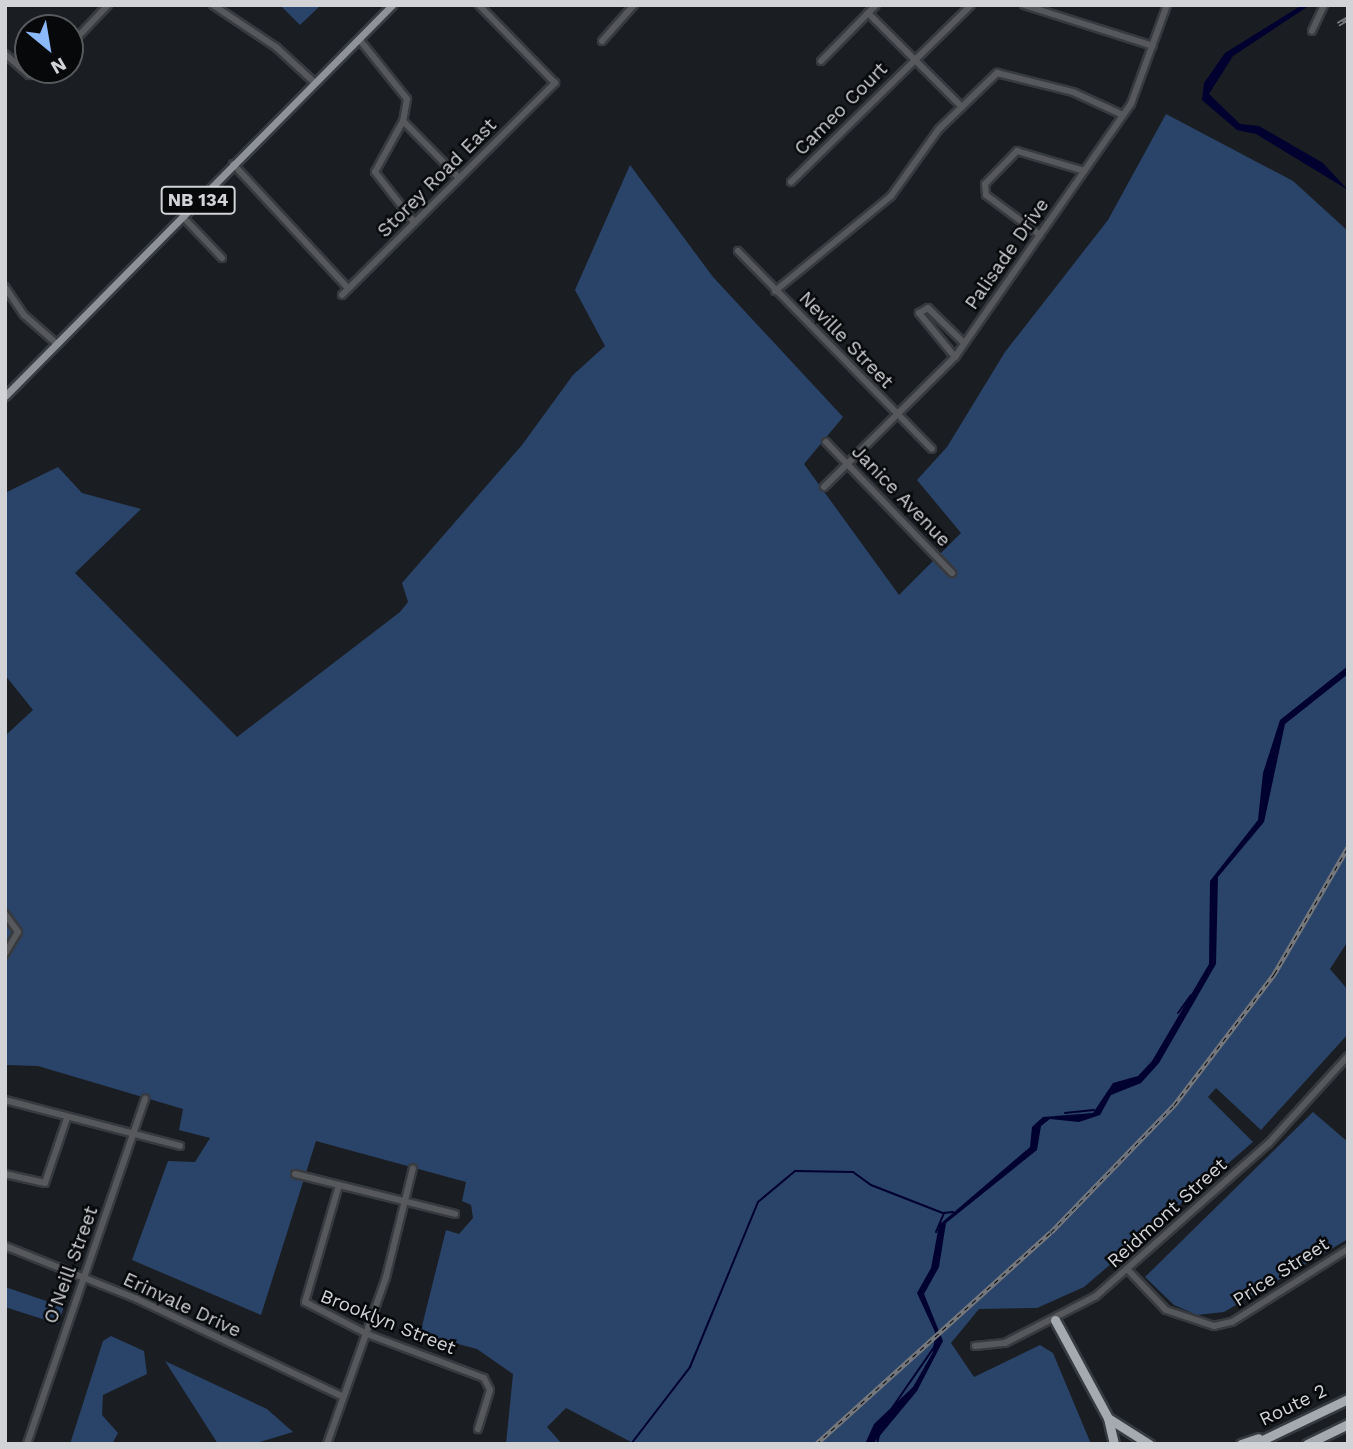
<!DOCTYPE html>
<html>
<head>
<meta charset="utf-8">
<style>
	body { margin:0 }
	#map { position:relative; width:1353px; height:1449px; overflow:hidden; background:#1a1e23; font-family:"Work Sans",sans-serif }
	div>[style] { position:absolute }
	.green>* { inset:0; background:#2a4368 }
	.water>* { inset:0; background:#00012f }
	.stream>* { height:2px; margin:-1px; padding:0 1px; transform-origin:1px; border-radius:1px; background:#00012f }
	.roads { filter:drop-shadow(2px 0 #373b40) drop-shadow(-2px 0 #373b40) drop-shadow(0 2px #373b40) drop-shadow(0 -2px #373b40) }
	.minor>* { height:6px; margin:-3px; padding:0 3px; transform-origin:3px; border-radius:3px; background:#56585b }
	.major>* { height:7px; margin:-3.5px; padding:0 3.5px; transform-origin:3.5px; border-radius:3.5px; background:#8f9399 }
	.highway>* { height:9px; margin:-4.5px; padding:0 4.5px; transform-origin:4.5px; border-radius:4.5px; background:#a5aab1 }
	.rail>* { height:4.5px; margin-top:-2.25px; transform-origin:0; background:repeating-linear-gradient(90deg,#06080a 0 5px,#74777c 0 10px); box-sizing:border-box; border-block:2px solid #74777c }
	span { translate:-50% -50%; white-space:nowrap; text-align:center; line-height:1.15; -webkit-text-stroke:5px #06080a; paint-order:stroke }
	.shield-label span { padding:2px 5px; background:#06080a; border:2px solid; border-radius:5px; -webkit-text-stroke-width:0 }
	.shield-label { font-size:18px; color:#d1d3d7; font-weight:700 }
	.street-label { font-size:19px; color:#d1d3d7 }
	.frame { position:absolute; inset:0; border:7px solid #d1d3d7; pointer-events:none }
	.north { position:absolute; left:14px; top:14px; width:70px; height:70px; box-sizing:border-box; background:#06080a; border:2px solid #57595c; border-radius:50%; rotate:150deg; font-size:19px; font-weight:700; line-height:28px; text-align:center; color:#d1d3d7 }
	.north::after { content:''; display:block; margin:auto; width:24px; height:32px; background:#8cb9fc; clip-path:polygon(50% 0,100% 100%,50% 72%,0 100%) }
</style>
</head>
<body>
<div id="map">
	<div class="green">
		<div style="clip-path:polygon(280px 5px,321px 5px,300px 25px)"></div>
		<div style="clip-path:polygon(1166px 114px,1293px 181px,1348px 231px,1348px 941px,1330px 969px,1348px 990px,1348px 1034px,1261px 1130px,1216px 1088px,1208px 1097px,1253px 1142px,1084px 1287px,1037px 1308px,979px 1309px,951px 1343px,974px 1377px,1040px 1345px,1053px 1353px,1091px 1444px,635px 1444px,566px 1408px,547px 1427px,562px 1444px,506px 1444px,513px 1374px,477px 1349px,420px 1334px,446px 1230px,459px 1234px,473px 1218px,471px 1205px,462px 1201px,466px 1182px,316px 1141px,261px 1315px,132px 1260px,168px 1161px,195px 1162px,210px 1138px,179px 1130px,183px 1109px,38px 1066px,5px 1065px,5px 736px,33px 710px,5px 675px,5px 493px,58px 467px,82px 493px,141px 509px,75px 573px,237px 737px,400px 612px,408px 602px,402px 583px,522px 445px,573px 375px,605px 346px,575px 290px,630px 165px,713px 277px,843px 417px,804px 464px,899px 595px,961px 533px,917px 480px,947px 447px,1005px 352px,1108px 220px)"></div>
		<div style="clip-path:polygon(1313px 1112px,1348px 1142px,1348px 1239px,1224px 1312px,1197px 1315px,1174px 1305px,1145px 1277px)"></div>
		<div style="clip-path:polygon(5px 1287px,64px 1307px,58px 1324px,5px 1307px)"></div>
		<div style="clip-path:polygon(111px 1336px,144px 1351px,147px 1374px,103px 1395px,102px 1415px,118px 1433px,112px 1444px,70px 1444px,103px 1341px)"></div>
		<div style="clip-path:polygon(165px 1361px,267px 1409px,293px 1432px,253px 1444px,218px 1444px)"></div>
	</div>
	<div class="water">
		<div style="clip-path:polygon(1302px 5px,1310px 5px,1233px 56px,1209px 94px,1240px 124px,1259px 126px,1323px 163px,1348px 190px,1256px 134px,1237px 130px,1202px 100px,1204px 83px,1225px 53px)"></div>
		<div style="clip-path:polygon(1348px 666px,1348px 674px,1285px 724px,1264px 822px,1218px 877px,1216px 964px,1159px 1063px,1141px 1083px,1111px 1095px,1100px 1115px,1079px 1122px,1050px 1119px,1041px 1126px,1037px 1150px,946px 1223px,939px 1267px,924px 1294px,943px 1341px,917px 1391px,873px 1444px,865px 1444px,874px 1424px,913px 1387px,933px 1352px,935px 1332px,917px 1293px,931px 1268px,939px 1225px,1030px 1147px,1032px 1127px,1043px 1117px,1093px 1113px,1113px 1083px,1138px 1076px,1152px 1061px,1209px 964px,1210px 881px,1258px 820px,1263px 773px,1280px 720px)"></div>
	</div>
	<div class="stream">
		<div style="left:1178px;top:1013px;width:22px;rotate:-54deg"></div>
		<div style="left:1065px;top:1113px;width:29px;rotate:-6deg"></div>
		<div style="left:982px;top:1190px;width:23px;rotate:-38deg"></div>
		<div style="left:944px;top:1213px;width:9px;rotate:-6deg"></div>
		<div style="left:936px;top:1232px;width:21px;rotate:-67deg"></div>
		<div style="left:892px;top:1408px;width:75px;rotate:-55.3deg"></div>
		<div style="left:631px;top:1444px;width:97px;rotate:-52.5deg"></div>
		<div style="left:690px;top:1367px;width:178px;rotate:-67.6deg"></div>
		<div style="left:758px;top:1202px;width:48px;rotate:-40deg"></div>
		<div style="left:795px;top:1171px;width:58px;rotate:1deg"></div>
		<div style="left:853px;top:1172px;width:22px;rotate:36deg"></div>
		<div style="left:871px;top:1185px;width:77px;rotate:21.3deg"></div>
		<div style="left:877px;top:1444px;width:13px;rotate:-77deg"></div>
	</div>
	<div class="roads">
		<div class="minor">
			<div style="left:213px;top:5px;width:76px;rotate:33.7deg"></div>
			<div style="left:276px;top:47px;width:53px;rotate:42.7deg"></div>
			<div style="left:1024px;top:5px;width:135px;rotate:17.6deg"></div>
			<div style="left:868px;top:13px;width:132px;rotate:45deg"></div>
			<div style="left:1312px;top:31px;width:29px;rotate:-65deg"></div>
			<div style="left:359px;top:39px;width:77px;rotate:51.3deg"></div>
			<div style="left:407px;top:99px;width:22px;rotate:100deg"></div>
			<div style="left:403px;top:121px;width:58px;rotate:118.8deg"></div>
			<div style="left:375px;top:172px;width:63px;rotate:52deg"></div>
			<div style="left:602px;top:41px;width:48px;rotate:-48.4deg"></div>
			<div style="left:70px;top:45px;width:55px;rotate:-46.5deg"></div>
			<div style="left:5px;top:54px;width:32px;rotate:41deg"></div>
			<div style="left:29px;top:75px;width:18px;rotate:-16deg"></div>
			<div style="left:821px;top:61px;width:78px;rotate:-45.5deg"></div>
			<div style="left:403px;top:121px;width:78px;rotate:45.5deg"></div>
			<div style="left:233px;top:164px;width:169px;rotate:47.2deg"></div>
			<div style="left:791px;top:182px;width:252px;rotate:-44.5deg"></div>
			<div style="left:182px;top:216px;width:58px;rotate:46.4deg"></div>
			<div style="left:1040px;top:235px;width:67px;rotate:-143.5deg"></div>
			<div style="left:986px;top:195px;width:11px;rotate:-95deg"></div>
			<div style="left:985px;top:184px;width:46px;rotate:-45.9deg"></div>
			<div style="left:1017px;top:151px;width:70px;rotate:16.6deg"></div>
			<div style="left:738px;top:251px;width:277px;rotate:45.6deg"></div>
			<div style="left:5px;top:287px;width:34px;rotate:56deg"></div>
			<div style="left:24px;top:315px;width:44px;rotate:41.3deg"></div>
			<div style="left:775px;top:291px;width:150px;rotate:-39.3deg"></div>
			<div style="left:891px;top:196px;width:82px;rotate:-54.4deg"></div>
			<div style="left:939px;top:129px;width:81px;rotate:-44deg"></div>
			<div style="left:997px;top:73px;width:78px;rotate:14deg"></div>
			<div style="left:1073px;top:92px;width:55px;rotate:24.7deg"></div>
			<div style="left:342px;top:295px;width:301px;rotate:-44.9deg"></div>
			<div style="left:555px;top:83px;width:109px;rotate:-134.3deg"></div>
			<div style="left:955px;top:357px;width:57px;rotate:-129.3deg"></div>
			<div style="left:919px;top:313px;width:10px;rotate:-29deg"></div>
			<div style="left:928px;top:308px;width:50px;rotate:44.2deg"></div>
			<div style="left:826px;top:442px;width:182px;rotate:46.1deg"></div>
			<div style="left:824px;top:487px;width:185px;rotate:-44.8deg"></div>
			<div style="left:955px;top:357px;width:308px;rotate:-55.2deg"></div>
			<div style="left:1131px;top:104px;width:105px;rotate:-70deg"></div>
			<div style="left:5px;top:914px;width:22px;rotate:54deg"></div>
			<div style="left:18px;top:932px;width:26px;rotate:121deg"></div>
			<div style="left:5px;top:1100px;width:181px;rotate:14.7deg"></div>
			<div style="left:5px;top:1174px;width:41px;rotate:12.7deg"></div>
			<div style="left:45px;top:1183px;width:69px;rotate:-71.3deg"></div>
			<div style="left:295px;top:1174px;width:165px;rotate:14deg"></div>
			<div style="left:339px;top:1185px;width:122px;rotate:106.2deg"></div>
			<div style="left:305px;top:1302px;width:70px;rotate:27.3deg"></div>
			<div style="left:367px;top:1334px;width:125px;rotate:20.6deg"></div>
			<div style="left:484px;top:1378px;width:13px;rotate:63deg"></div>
			<div style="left:490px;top:1390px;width:41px;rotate:107.1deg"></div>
			<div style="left:5px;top:1246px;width:142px;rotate:21.9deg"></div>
			<div style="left:137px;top:1299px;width:228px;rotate:25.4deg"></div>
			<div style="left:1128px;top:1270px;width:55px;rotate:46.5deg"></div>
			<div style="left:1166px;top:1310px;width:51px;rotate:18.4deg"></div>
			<div style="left:1214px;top:1326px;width:18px;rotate:-13deg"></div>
			<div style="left:1232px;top:1322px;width:137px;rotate:-32.2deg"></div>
			<div style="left:975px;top:1346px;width:30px;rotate:-6deg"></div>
			<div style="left:1005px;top:1343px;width:102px;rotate:-27.3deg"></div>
			<div style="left:1096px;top:1296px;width:230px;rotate:-41.5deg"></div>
			<div style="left:1268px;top:1144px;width:119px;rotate:-47.7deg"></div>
			<div style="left:27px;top:1444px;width:365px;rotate:-71.1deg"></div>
			<div style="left:327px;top:1444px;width:177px;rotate:-70.5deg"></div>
			<div style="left:386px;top:1277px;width:112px;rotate:-76.1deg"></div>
		</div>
		<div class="major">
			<div style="left:5px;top:396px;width:550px;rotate:-45.29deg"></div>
		</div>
		<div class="highway">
			<div style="left:1055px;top:1320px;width:111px;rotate:61.6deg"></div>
			<div style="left:1108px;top:1418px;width:27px;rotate:77deg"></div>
			<div style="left:1108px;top:1418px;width:49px;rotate:32.4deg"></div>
			<div style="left:1241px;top:1444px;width:18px;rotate:-19deg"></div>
			<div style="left:1254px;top:1444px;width:104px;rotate:-25.6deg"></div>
			<div style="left:1307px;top:1444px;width:46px;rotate:-26deg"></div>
		</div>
	</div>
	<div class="rail">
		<div style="left:1338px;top:24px;width:12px;rotate:-31deg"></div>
		<div style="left:816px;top:1444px;width:316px;rotate:-42.1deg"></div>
		<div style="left:1051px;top:1232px;width:177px;rotate:-45.9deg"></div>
		<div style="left:1174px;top:1105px;width:165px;rotate:-52.6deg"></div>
		<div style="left:1274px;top:974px;width:147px;rotate:-59.8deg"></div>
	</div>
	<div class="shield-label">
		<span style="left:198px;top:200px">NB 134</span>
	</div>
	<div class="street-label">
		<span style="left:841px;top:109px;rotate:-45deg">Cameo Court</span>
		<span style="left:437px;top:178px;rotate:-45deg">Storey Road East</span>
		<span style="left:1007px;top:254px;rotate:-55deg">Palisade Drive</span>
		<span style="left:846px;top:340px;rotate:46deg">Neville Street</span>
		<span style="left:901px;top:496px;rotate:46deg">Janice Avenue</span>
		<span style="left:1167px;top:1213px;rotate:-42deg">Reidmont Street</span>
		<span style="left:71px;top:1265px;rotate:-70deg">O'Neill Street</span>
		<span style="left:1281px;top:1272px;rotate:-33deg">Price Street</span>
		<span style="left:182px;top:1305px;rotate:25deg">Erinvale Drive</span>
		<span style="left:388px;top:1322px;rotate:22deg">Brooklyn Street</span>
		<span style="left:1293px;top:1405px;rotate:-26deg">Route 2</span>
	</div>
	<div class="frame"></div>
	<div class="north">N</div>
</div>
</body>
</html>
